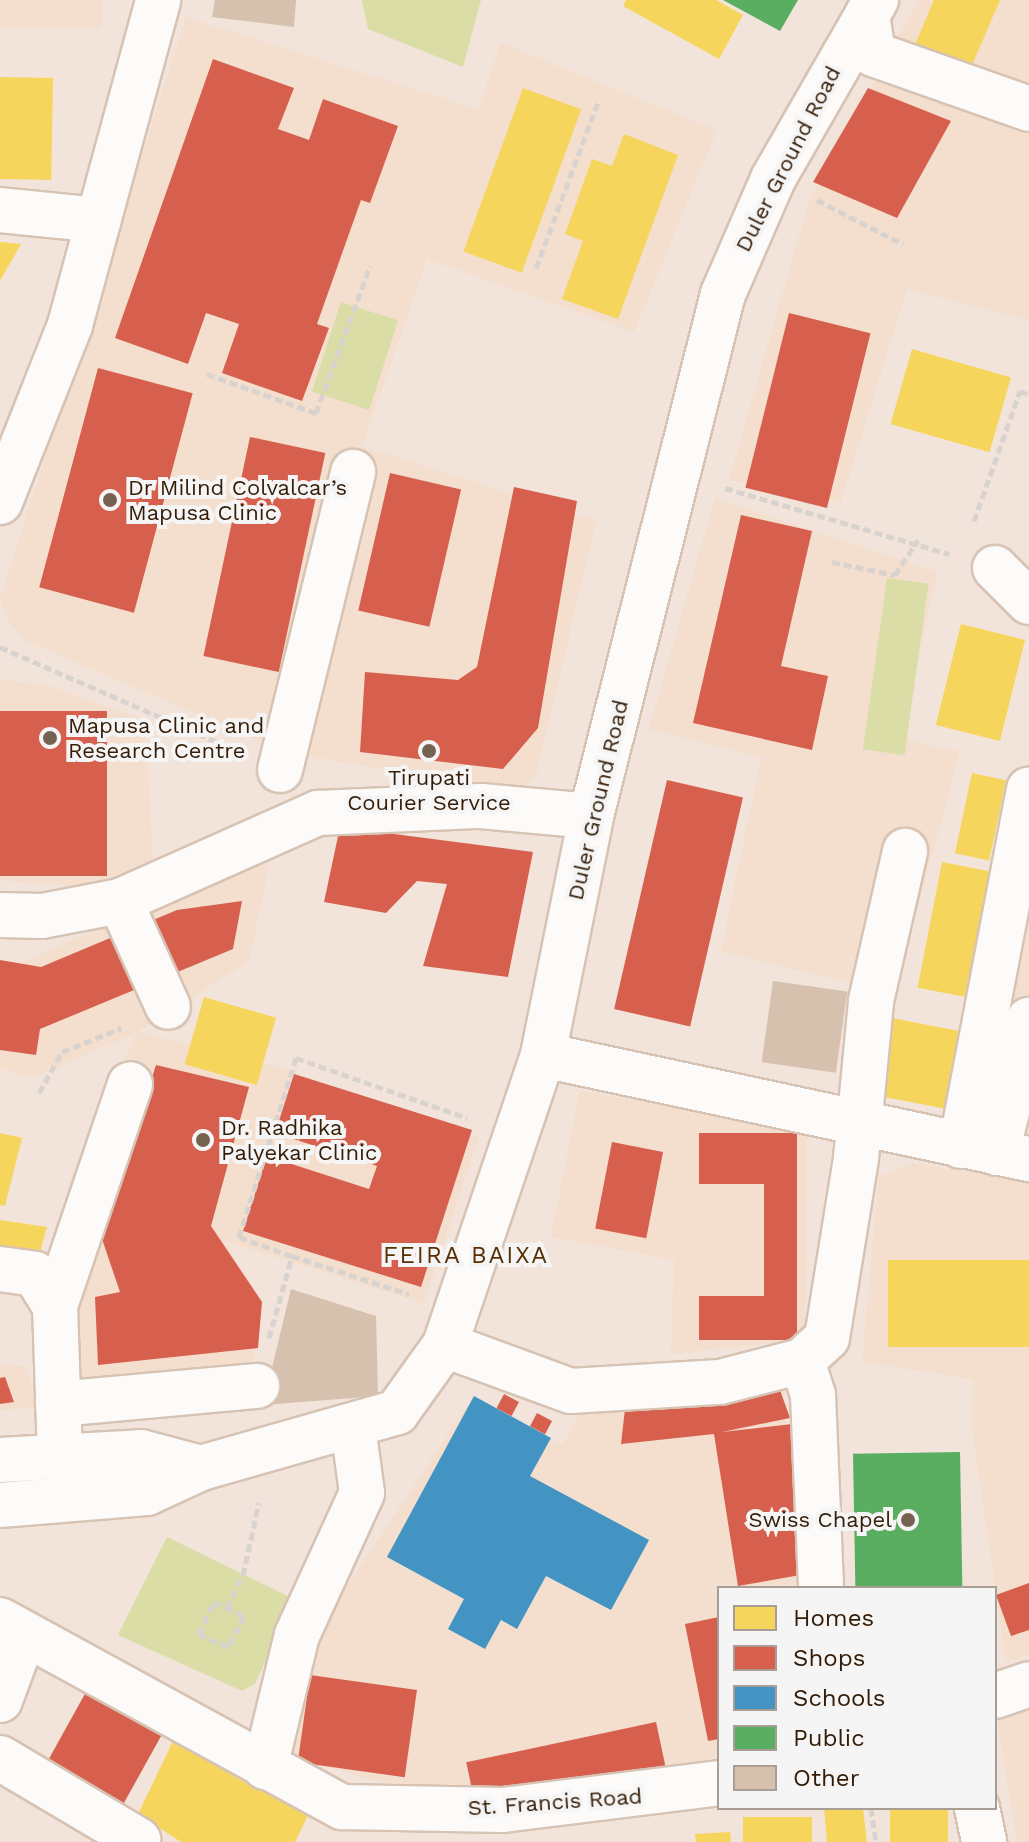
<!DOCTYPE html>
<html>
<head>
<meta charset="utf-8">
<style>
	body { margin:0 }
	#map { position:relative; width:1029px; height:1842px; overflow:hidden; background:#f2e4da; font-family:"Work Sans",sans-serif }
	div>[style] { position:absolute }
	.built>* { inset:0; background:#f4decd; transform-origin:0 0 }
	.green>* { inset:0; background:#dadda6; transform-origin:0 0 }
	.homes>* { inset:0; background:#f6d55c; transform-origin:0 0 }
	.shops>* { inset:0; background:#d6604d; transform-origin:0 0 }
	.schools>* { inset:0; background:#4393c3 }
	.public>* { inset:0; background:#5aae61; transform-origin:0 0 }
	.building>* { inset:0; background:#d6c0ae; transform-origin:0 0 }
	.path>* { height:5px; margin-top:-2.5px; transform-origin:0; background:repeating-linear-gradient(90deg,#d8d3cf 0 8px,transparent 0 12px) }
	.roads { filter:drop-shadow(2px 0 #d6c3b4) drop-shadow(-2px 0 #d6c3b4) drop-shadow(0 2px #d6c3b4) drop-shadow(0 -2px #d6c3b4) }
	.minor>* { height:44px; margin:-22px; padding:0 22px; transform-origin:22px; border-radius:22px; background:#fdfbf9 }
	.major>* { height:44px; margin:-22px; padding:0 22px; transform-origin:22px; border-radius:22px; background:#fdfbf9 }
	.dots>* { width:22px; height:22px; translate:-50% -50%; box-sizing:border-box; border:4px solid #f5f5f5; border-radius:50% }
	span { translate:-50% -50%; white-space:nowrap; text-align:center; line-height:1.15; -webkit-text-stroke:8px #f5f5f5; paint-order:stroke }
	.street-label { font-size:22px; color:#341c07 }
	.poi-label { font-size:22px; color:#341c07 }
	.left { translate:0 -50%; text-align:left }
	.right { translate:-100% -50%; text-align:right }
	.neighbourhood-label { font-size:24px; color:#582e04; letter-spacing:2px }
	.legend { position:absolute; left:717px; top:1586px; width:280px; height:224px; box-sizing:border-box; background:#f5f5f5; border:2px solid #a89e96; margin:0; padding:10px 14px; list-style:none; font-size:24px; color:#341c07 }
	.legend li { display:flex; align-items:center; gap:16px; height:40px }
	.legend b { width:40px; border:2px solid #a89e96 }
</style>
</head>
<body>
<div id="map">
	<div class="built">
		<div style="left:0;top:0;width:102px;height:28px"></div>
		<div style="clip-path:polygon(918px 0,1029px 0,1029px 320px,907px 289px,841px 502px,729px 480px,810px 198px)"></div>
		<div style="clip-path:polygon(186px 17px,478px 109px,501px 43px,717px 130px,634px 332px,427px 259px,362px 446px,596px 521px,536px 776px,516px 792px,285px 752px,24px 640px,9px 622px,0 599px)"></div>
		<div style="clip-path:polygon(715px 498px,937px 572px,902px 738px,960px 752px,894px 993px,721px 952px,761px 758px,649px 729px)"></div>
		<div style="clip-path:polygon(0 680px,44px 684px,145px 720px,153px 864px,78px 887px,0 880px)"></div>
		<div style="clip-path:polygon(272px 852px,249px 961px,138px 1032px,278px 1067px,479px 1137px,424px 1303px,224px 1241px,262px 1302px,251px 1373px,72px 1384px,49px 1272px,71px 1178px,136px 1033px,32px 1078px,0 1068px,0 963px,14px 966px)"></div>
		<div style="clip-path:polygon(1029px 881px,1029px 1108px,985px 1098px)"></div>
		<div style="clip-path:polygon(580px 1091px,807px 1129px,805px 1340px,671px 1354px,674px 1260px,551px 1237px)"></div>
		<div style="clip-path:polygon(912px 1163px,1029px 1181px,1029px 1655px,1006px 1661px,972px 1428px,973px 1379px,862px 1362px,879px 1177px)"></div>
		<div style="clip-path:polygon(0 1365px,27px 1366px,35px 1407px,0 1410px)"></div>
		<div style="clip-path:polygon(782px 1385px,799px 1588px,719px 1588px,719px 1756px,659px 1775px,455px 1790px,379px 1782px,275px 1751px,323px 1622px,474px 1396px,563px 1445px,582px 1407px)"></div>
		<div style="clip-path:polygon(1029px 1700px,1029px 1842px,1017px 1842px,996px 1710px)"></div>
	</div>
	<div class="green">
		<div style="clip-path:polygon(362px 0,481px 0,463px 67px,368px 29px)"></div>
		<div style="left:341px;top:302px;width:60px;height:94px;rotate:18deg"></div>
		<div style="left:887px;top:578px;width:42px;height:173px;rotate:8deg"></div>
		<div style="clip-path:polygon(167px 1537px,294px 1599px,255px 1684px,242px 1691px,118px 1635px)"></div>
	</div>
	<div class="homes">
		<div style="clip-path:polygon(626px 0,716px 0,743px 15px,719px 59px,623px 6px)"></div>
		<div style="clip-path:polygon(934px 0,1000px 0,966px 79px,910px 56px)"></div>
		<div style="left:0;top:77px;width:53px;height:102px;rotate:1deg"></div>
		<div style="left:523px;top:88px;width:62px;height:174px;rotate:20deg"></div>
		<div style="clip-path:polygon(624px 134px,678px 155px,618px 319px,562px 299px,583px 241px,565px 234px,592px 159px,612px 166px)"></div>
		<div style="clip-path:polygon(0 242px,21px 244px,0 281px)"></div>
		<div style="left:912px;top:349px;width:103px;height:78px;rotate:16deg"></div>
		<div style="left:961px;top:624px;width:66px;height:104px;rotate:14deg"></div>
		<div style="left:972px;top:773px;width:35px;height:82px;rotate:12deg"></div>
		<div style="left:942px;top:862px;width:57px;height:128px;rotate:11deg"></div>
		<div style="left:204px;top:997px;width:75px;height:70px;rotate:16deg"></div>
		<div style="left:887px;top:1017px;width:86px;height:79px;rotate:11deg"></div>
		<div style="clip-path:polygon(0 1133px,22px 1138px,5px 1206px,0 1205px)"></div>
		<div style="clip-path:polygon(0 1220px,47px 1227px,35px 1270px,0 1262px)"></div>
		<div style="left:1029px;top:1260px;width:87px;height:141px;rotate:90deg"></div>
		<div style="clip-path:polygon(173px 1741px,251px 1786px,312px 1807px,295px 1842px,181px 1842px,138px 1814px)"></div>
		<div style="clip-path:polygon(824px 1808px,863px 1808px,867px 1842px,827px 1842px)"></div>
		<div style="left:890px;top:1808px;width:58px;height:34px"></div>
		<div style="left:812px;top:1817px;width:25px;height:69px;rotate:90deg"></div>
		<div style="clip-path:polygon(730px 1832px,731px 1842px,696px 1842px,695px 1834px)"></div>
	</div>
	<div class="shops">
		<div style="clip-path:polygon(213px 59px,294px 88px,278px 129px,309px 140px,323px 99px,398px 126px,370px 203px,361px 200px,317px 324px,329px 328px,302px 401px,222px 373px,239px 324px,206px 313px,188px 364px,115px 338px)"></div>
		<div style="clip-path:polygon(868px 88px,951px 121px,897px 218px,813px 182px)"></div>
		<div style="left:789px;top:313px;width:84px;height:180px;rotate:14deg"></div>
		<div style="left:98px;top:368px;width:98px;height:227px;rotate:15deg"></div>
		<div style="left:250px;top:437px;width:77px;height:224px;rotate:12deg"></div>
		<div style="left:390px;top:473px;width:73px;height:141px;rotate:13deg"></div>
		<div style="clip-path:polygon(514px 487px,577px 501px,538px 728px,503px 769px,360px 752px,365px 672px,458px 680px,477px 667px)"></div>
		<div style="clip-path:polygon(741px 515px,812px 531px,781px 666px,828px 676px,812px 750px,693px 723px)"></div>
		<div style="left:0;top:711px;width:107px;height:165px"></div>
		<div style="left:667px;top:780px;width:78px;height:235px;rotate:13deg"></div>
		<div style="clip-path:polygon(340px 827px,533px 852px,508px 977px,423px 966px,447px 884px,417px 881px,386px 913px,324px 902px)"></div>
		<div style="clip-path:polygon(242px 901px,233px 949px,40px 1029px,36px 1055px,0 1050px,0 960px,41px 967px,177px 910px)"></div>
		<div style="clip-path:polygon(156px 1065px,249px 1087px,211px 1226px,262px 1302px,258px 1348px,98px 1365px,95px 1297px,120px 1292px,101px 1236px)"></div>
		<div style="clip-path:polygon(294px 1074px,472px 1130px,421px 1287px,243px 1231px,267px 1156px,369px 1189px,377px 1166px,275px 1133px)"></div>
		<div style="clip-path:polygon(699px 1133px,797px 1133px,797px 1340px,699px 1340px,699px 1296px,764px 1296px,764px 1184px,699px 1184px)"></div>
		<div style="left:612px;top:1142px;width:52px;height:88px;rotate:11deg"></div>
		<div style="clip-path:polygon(5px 1377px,14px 1402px,0 1404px,0 1378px)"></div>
		<div style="clip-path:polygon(776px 1379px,790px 1418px,722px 1432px,792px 1424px,806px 1574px,738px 1586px,714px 1434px,621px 1444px,625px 1409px,707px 1406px)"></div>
		<div style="left:504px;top:1394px;width:17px;height:16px;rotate:28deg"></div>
		<div style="left:537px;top:1413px;width:17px;height:15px;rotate:28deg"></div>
		<div style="clip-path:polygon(1029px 1583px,1029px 1630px,1011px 1636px,996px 1595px)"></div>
		<div style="clip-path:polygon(719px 1617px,719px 1739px,708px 1741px,685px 1624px)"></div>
		<div style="left:310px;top:1675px;width:108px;height:88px;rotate:8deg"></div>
		<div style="left:86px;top:1692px;width:87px;height:95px;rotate:29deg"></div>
		<div style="left:656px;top:1722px;width:53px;height:194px;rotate:78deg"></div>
	</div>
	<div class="schools">
		<div style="clip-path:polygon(474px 1396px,551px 1438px,530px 1476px,649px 1540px,611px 1610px,546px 1576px,517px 1629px,501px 1620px,485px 1649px,448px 1629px,464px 1599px,387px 1557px)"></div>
	</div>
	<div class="public">
		<div style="clip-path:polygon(723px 0,798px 0,780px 31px)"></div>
		<div style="left:960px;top:1452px;width:136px;height:107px;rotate:89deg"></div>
	</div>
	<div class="building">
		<div style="clip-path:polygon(215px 0,296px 0,294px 27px,212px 17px)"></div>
		<div style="left:773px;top:981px;width:75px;height:82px;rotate:8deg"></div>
		<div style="clip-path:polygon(291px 1289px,376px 1316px,378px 1396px,263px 1405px)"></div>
	</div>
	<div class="path">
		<div style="left:817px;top:200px;width:97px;rotate:27.1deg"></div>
		<div style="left:536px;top:268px;width:177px;rotate:-69.5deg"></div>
		<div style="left:207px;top:374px;width:116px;rotate:19.7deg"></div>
		<div style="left:316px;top:413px;width:157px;rotate:-69.8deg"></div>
		<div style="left:725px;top:488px;width:234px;rotate:16.4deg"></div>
		<div style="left:974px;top:521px;width:138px;rotate:-70.5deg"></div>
		<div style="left:1020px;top:391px;width:10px;rotate:24deg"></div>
		<div style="left:832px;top:562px;width:64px;rotate:11.7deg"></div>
		<div style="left:895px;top:575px;width:42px;rotate:-56.7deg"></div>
		<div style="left:0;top:647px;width:254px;rotate:23.6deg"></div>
		<div style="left:39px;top:1093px;width:47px;rotate:-60.7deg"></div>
		<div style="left:62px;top:1052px;width:64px;rotate:-22.1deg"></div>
		<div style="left:292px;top:1256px;width:123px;rotate:18deg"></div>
		<div style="left:269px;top:1338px;width:85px;rotate:-74.3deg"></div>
		<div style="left:292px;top:1256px;width:56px;rotate:-160.3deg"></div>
		<div style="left:239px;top:1237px;width:188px;rotate:-72.3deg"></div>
		<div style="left:296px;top:1058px;width:181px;rotate:19.3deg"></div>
		<div style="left:214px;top:1602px;width:33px;rotate:25deg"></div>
		<div style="left:244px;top:1616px;width:35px;rotate:117deg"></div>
		<div style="left:228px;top:1647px;width:32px;rotate:-156deg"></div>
		<div style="left:199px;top:1634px;width:35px;rotate:-65deg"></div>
		<div style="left:227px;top:1608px;width:37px;rotate:-64deg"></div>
		<div style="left:243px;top:1575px;width:74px;rotate:-77.5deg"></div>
		<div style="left:871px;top:1808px;width:34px;rotate:82deg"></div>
	</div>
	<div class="roads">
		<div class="minor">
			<div style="left:867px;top:15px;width:39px;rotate:81deg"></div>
			<div style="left:873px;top:54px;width:165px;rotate:19.4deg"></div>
			<div style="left:0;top:210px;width:99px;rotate:5.8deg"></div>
			<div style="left:0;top:502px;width:190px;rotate:-68.4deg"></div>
			<div style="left:70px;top:325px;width:337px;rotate:-74.8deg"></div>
			<div style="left:995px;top:568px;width:48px;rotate:45deg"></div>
			<div style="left:280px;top:770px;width:307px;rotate:-76.2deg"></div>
			<div style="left:120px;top:901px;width:116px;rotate:65.6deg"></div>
			<div style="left:0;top:915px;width:42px;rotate:1.4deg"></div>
			<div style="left:42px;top:916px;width:79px;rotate:-10.9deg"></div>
			<div style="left:120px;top:901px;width:217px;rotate:-24deg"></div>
			<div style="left:318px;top:813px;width:163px;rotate:-2.5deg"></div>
			<div style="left:481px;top:806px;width:110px;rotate:5.2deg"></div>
			<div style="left:543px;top:1055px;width:497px;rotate:12.1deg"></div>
			<div style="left:961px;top:1146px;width:363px;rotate:-79.2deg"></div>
			<div style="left:997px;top:1153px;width:137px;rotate:-76.5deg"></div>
			<div style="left:0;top:1269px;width:35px;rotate:8deg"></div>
			<div style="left:35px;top:1274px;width:38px;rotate:58deg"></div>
			<div style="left:445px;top:1345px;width:134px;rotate:20.1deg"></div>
			<div style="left:571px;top:1391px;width:149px;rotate:-3.5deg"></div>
			<div style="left:720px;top:1382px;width:85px;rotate:-14.4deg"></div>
			<div style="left:802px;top:1361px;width:34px;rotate:-43deg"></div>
			<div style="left:827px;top:1338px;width:182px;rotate:-80.8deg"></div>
			<div style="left:856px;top:1158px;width:158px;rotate:-84.5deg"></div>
			<div style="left:871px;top:1001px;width:154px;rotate:-77.2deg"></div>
			<div style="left:802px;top:1361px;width:36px;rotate:72deg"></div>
			<div style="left:813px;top:1395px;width:193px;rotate:87.6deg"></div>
			<div style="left:58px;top:1404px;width:200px;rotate:-5.2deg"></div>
			<div style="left:60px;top:1456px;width:150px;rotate:-91.9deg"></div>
			<div style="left:55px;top:1306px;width:234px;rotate:-71.3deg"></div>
			<div style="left:0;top:1620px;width:390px;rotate:28.7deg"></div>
			<div style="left:342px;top:1807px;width:161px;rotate:1.1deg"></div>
			<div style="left:503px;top:1810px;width:218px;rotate:-7.1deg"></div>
			<div style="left:995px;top:1696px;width:36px;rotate:-19deg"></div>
			<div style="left:0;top:1700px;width:69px;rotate:-69.7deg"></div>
			<div style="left:0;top:1758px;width:161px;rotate:30.7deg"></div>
			<div style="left:265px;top:1767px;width:136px;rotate:-76.4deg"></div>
			<div style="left:297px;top:1635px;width:156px;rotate:-65.4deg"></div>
			<div style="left:362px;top:1493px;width:68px;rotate:-97.7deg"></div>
			<div style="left:977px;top:1808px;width:35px;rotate:78deg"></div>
		</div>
		<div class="major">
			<div style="left:0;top:1460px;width:141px;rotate:-3.2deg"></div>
			<div style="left:141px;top:1452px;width:62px;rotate:14.9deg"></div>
			<div style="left:0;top:1505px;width:147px;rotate:-4.7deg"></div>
			<div style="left:147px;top:1493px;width:60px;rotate:-24.8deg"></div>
			<div style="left:201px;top:1468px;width:204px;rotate:-15.9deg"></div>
			<div style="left:397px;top:1412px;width:82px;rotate:-54.4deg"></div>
			<div style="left:445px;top:1345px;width:306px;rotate:-71.3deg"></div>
			<div style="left:543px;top:1055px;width:244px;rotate:-78.6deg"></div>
			<div style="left:591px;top:816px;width:538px;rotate:-75.81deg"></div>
			<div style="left:723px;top:294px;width:125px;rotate:-66.5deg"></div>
			<div style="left:773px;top:179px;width:207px;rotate:-60.1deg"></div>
		</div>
	</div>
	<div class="dots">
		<div style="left:110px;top:500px;background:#766251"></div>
		<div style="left:50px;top:738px;background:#766251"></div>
		<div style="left:429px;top:751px;background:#766251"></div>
		<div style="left:203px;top:1140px;background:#766251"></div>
		<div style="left:908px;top:1520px;background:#766251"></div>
	</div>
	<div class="street-label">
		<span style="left:788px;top:159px;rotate:-63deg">Duler Ground Road</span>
		<span style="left:598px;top:800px;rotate:-77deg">Duler Ground Road</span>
		<span style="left:555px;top:1802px;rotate:-4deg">St. Francis Road</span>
	</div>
	<div class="poi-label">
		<span class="left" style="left:128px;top:500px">Dr Milind Colvalcar’s<br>Mapusa Clinic</span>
		<span class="left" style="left:68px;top:738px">Mapusa Clinic and<br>Research Centre</span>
		<span style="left:429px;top:790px">Tirupati<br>Courier Service</span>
		<span class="left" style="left:221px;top:1140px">Dr. Radhika<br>Palyekar Clinic</span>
		<span class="right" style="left:892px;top:1520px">Swiss Chapel</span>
	</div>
	<div class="neighbourhood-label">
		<span style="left:466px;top:1256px">FEIRA BAIXA</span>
	</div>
	<ul class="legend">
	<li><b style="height:22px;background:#f6d55c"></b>Homes</li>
	<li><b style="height:22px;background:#d6604d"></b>Shops</li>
	<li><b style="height:22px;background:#4393c3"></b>Schools</li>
	<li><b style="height:22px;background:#5aae61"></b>Public</li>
	<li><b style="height:22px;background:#d6c0ae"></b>Other</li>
	</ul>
</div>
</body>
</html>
